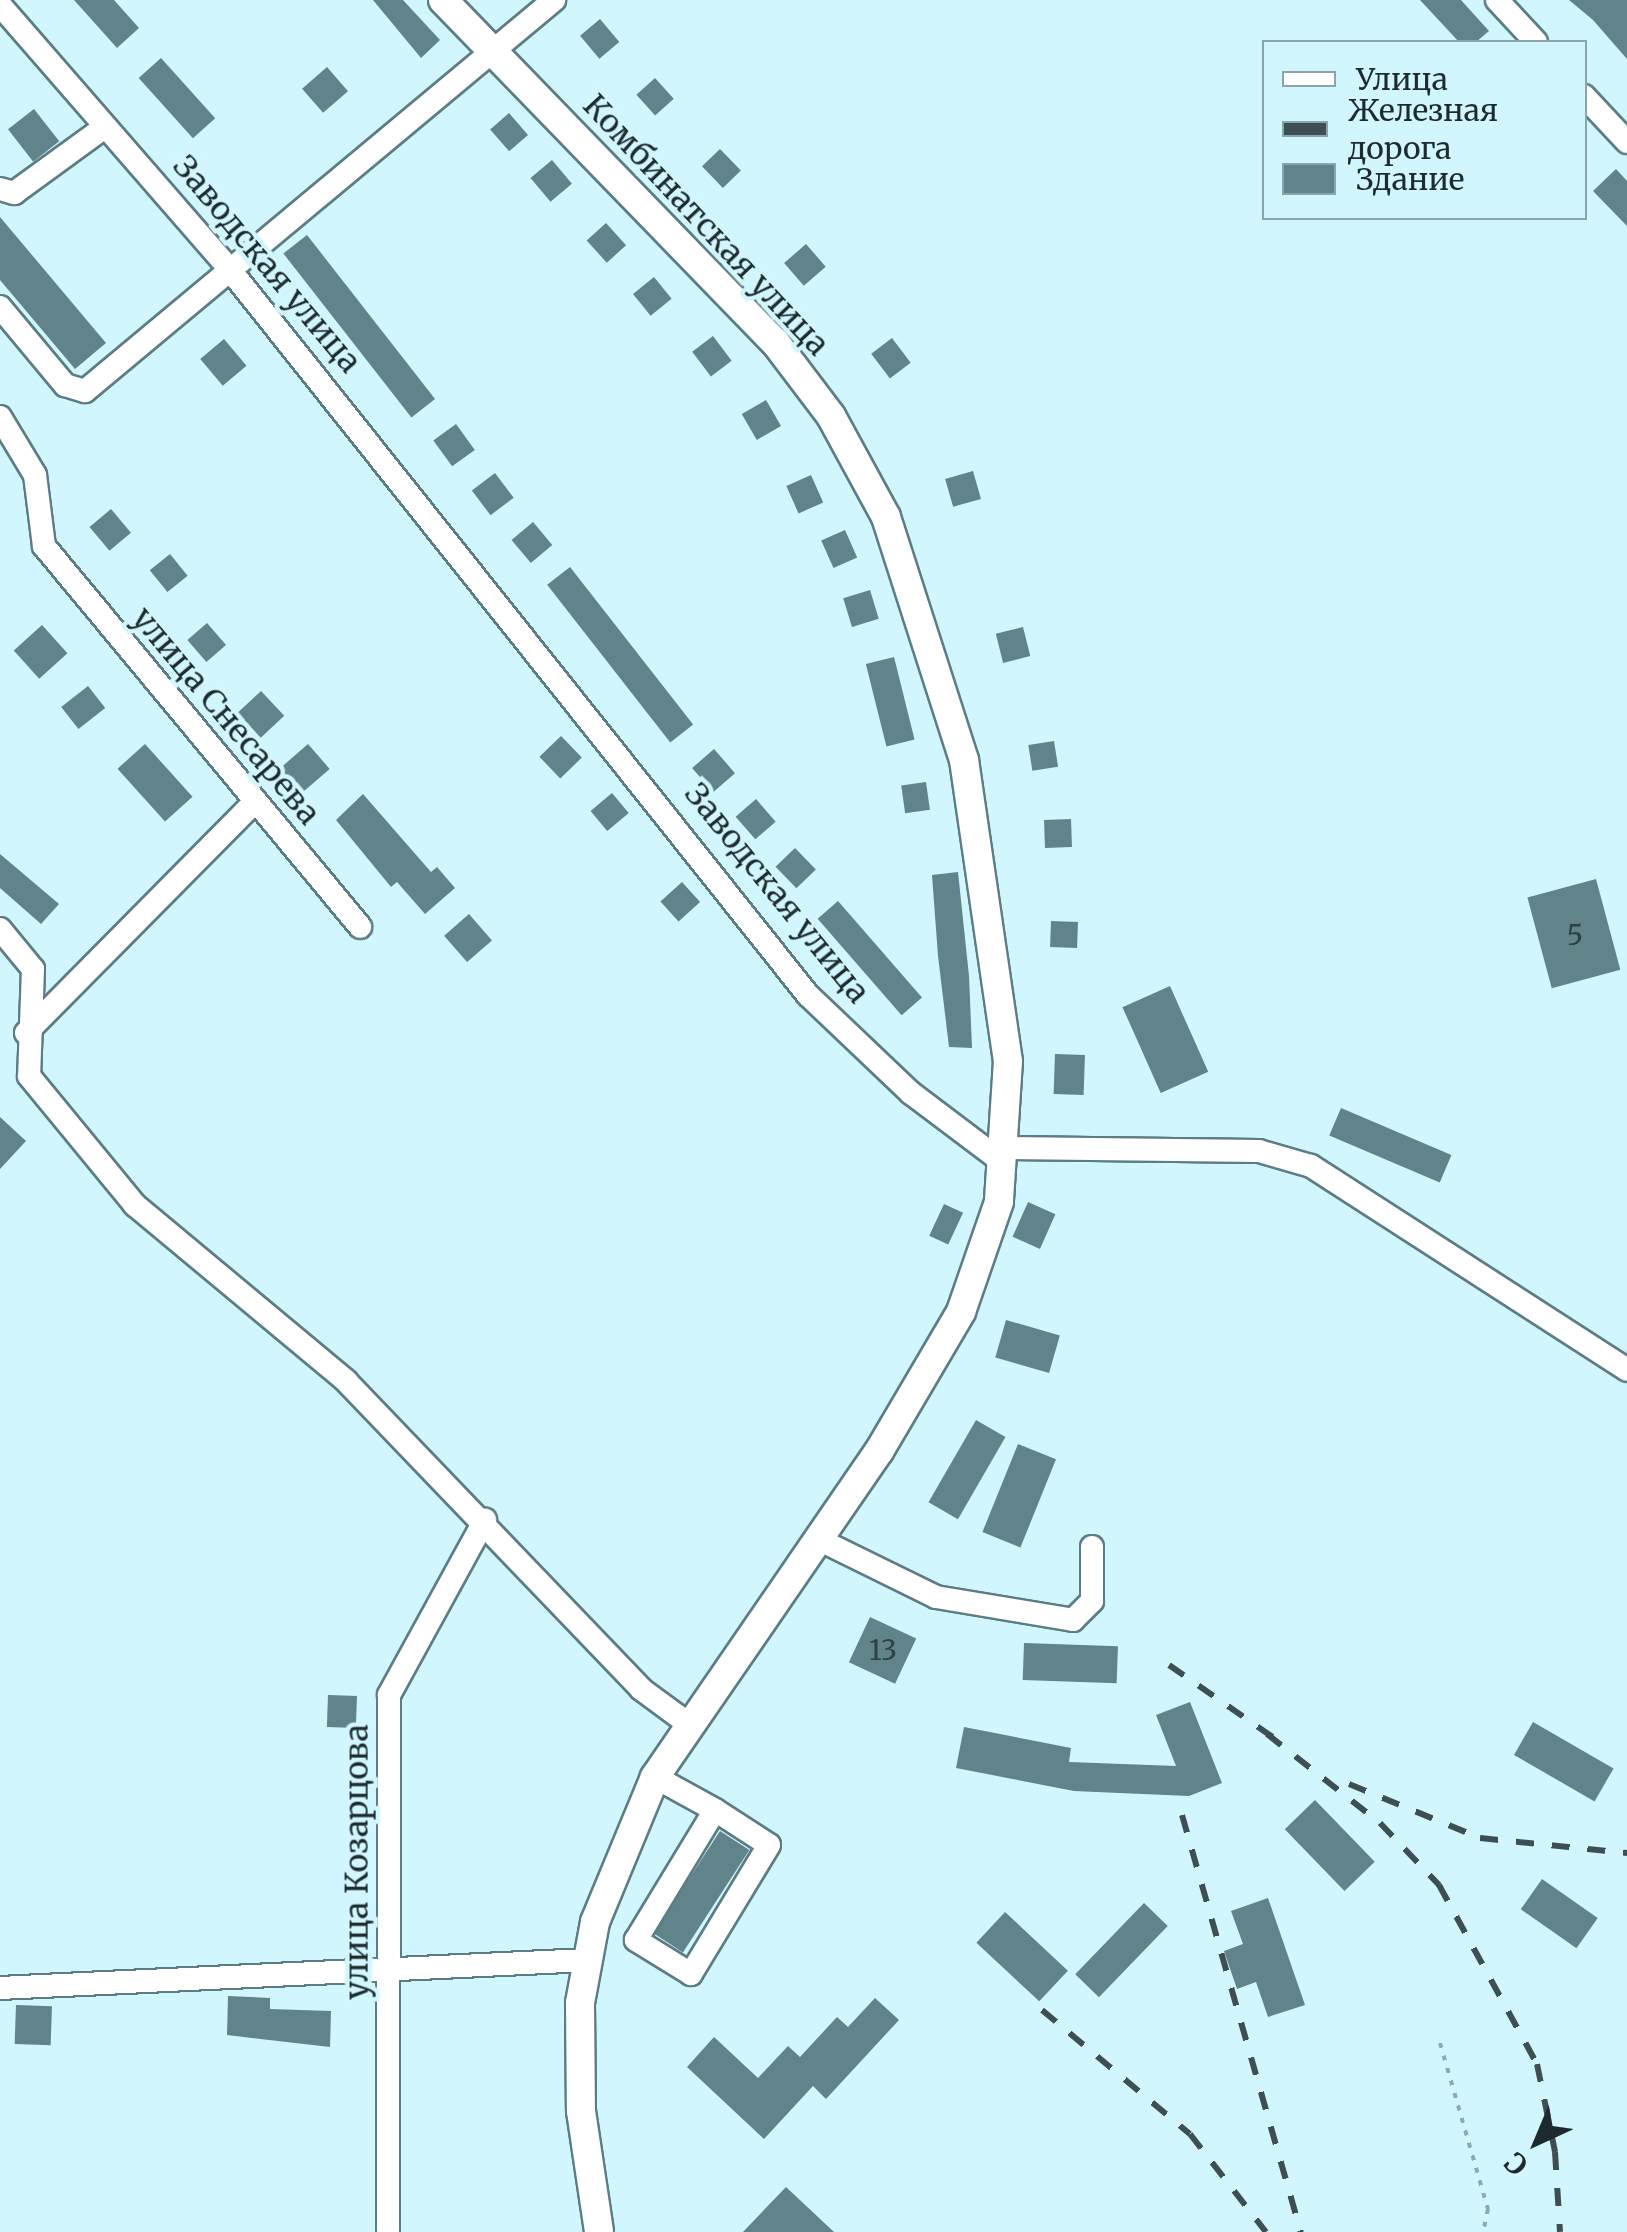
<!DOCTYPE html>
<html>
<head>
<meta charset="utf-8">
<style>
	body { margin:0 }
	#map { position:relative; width:1627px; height:2232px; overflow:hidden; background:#d2f6fe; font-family:Merriweather,serif }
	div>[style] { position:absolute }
	.building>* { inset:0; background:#61838a; transform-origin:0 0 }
	.path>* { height:4px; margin-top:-2px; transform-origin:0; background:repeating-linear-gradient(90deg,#8ea9af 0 5px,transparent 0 13px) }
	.roads { filter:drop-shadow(2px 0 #5c7d85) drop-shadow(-2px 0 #5c7d85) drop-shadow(0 2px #5c7d85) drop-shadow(0 -2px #5c7d85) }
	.minor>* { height:22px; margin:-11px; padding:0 11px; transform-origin:11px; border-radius:11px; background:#fff }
	.major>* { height:28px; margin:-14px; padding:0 14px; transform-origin:14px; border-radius:14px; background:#fff }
	.rail>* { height:6px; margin-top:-3px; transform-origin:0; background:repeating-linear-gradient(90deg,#3d4f53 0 18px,transparent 0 36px) }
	span { translate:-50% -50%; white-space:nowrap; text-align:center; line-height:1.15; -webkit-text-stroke:9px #d2f6fe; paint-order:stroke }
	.number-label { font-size:28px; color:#2e4145 }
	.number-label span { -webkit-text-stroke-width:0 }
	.street-label { font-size:32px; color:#1d2b2e }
	.legend { position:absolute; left:1262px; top:40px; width:325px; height:180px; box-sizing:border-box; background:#d2f6fe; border:2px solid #8aa5ab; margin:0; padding:12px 18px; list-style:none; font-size:30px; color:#1d2b2e }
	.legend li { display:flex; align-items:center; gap:20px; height:50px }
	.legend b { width:50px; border:2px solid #8aa5ab }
	.north { position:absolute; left:1487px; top:2092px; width:100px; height:100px; -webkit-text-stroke:8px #d2f6fe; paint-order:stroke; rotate:224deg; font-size:28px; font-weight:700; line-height:40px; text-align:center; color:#1d2b2e }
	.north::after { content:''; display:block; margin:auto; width:35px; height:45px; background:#1d2b2e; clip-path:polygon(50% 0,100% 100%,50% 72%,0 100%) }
</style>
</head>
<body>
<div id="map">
	<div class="building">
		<div style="clip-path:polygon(74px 0,114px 0,139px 28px,117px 48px)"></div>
		<div style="clip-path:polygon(373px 0,403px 0,440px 40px,421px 58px)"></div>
		<div style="clip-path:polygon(1420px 0,1461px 0,1489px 31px,1476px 42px,1459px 42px)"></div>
		<div style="clip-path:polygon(1569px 0,1627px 0,1627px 59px,1593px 20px)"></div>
		<div style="left:600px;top:19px;width:30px;height:26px;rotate:50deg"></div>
		<div style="left:161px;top:58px;width:81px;height:30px;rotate:48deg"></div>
		<div style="left:327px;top:67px;width:32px;height:33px;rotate:49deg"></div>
		<div style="left:655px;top:78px;width:28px;height:25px;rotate:48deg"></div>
		<div style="left:34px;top:109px;width:41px;height:33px;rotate:52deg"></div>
		<div style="left:509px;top:113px;width:29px;height:25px;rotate:49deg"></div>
		<div style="left:720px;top:149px;width:30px;height:25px;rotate:46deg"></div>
		<div style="left:552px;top:160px;width:31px;height:28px;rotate:50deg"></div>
		<div style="clip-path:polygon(1616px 169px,1627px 181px,1627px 226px,1593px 191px)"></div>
		<div style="clip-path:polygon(0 217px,106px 343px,75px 369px,0 280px)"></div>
		<div style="left:606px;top:223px;width:30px;height:26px;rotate:48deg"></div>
		<div style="left:307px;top:235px;width:208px;height:30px;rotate:52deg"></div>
		<div style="left:806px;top:244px;width:30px;height:29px;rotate:49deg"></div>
		<div style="left:654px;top:277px;width:28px;height:27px;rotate:51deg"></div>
		<div style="left:713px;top:336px;width:31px;height:26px;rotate:53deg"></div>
		<div style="left:892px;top:338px;width:31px;height:26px;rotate:53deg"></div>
		<div style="left:224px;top:339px;width:35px;height:31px;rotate:50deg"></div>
		<div style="left:766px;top:400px;width:30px;height:28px;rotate:60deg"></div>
		<div style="left:456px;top:424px;width:32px;height:28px;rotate:54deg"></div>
		<div style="left:973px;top:471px;width:29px;height:29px;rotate:74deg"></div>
		<div style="left:495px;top:473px;width:31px;height:29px;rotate:53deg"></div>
		<div style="left:811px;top:475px;width:30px;height:27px;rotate:66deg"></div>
		<div style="left:111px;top:509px;width:31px;height:28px;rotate:50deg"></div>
		<div style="left:533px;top:522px;width:30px;height:28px;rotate:50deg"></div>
		<div style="left:845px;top:530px;width:30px;height:26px;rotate:66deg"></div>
		<div style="left:170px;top:554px;width:28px;height:26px;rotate:51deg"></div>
		<div style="left:570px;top:567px;width:200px;height:29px;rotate:52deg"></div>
		<div style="left:870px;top:590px;width:30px;height:28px;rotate:73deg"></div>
		<div style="left:207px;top:623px;width:29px;height:26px;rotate:49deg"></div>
		<div style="left:42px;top:625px;width:38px;height:38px;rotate:48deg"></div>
		<div style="left:1023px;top:627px;width:30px;height:28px;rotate:76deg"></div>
		<div style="left:894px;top:657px;width:85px;height:29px;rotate:76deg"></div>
		<div style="left:88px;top:686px;width:28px;height:34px;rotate:52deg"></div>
		<div style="left:261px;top:691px;width:34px;height:32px;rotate:47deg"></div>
		<div style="left:561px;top:736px;width:30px;height:30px;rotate:46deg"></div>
		<div style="left:1054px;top:741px;width:26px;height:26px;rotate:81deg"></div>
		<div style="left:145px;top:744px;width:71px;height:37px;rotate:48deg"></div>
		<div style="left:308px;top:744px;width:33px;height:38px;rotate:49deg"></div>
		<div style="left:714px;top:749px;width:32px;height:29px;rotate:49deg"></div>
		<div style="left:926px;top:782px;width:28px;height:25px;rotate:82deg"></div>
		<div style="left:612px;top:793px;width:26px;height:28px;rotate:50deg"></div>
		<div style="clip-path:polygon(363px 794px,431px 872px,437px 867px,455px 888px,425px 914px,397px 882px,391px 887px,336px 820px)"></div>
		<div style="left:756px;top:799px;width:30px;height:27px;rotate:49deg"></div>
		<div style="left:1071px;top:819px;width:28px;height:27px;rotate:88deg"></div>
		<div style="left:795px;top:848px;width:30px;height:27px;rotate:46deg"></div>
		<div style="clip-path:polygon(0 854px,59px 904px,41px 924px,0 888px)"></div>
		<div style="clip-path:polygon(958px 872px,969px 976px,972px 1048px,949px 1047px,938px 956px,932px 875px)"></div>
		<div style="left:1596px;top:879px;width:94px;height:71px;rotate:75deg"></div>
		<div style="left:682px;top:882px;width:27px;height:29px;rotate:48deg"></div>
		<div style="left:838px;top:901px;width:128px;height:27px;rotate:49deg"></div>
		<div style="left:469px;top:914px;width:35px;height:33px;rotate:49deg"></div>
		<div style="left:1051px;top:921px;width:27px;height:26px;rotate:2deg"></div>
		<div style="left:1170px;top:986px;width:94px;height:52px;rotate:66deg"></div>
		<div style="left:1055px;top:1054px;width:30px;height:40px;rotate:2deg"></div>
		<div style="left:1341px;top:1108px;width:120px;height:30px;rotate:23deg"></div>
		<div style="clip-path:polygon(0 1117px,26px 1141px,0 1169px)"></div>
		<div style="left:1028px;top:1202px;width:30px;height:38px;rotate:24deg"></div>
		<div style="left:944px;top:1204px;width:21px;height:35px;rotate:25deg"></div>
		<div style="left:1006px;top:1320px;width:56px;height:39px;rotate:16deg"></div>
		<div style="left:976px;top:1420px;width:34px;height:95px;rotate:30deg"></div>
		<div style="left:1018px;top:1444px;width:41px;height:95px;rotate:22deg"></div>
		<div style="left:870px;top:1617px;width:51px;height:50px;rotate:25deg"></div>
		<div style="left:1024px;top:1643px;width:94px;height:37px;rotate:2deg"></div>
		<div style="left:328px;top:1695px;width:29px;height:32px;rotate:2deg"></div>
		<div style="clip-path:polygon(1190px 1702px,1222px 1783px,1189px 1796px,1074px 1791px,956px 1768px,964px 1727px,1071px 1748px,1069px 1762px,1176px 1766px,1156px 1715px)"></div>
		<div style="left:1533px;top:1722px;width:93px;height:38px;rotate:30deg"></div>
		<div style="left:1315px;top:1800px;width:86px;height:42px;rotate:46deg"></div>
		<div style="left:720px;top:1831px;width:35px;height:122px;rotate:33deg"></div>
		<div style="left:1542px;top:1879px;width:68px;height:37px;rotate:35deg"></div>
		<div style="clip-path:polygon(1268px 1898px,1305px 2005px,1268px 2017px,1256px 1982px,1237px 1989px,1224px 1951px,1243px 1944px,1231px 1911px)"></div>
		<div style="left:1144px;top:1903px;width:33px;height:99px;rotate:44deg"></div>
		<div style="left:1005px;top:1912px;width:86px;height:42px;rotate:43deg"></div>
		<div style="clip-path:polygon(228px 1996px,270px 1998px,270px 2009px,331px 2011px,330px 2047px,227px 2035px)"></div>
		<div style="clip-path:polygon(875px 1998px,899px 2020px,826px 2099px,813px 2086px,764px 2139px,687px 2067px,714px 2037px,758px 2078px,788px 2046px,800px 2057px,837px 2017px,848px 2027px)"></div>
		<div style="left:16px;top:2005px;width:36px;height:39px;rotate:2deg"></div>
		<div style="clip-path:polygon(786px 2187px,834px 2232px,743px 2232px)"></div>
	</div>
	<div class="path">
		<div style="left:1440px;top:2043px;width:173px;rotate:73.9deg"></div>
		<div style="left:1488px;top:2209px;width:24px;rotate:102deg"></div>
	</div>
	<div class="roads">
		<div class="minor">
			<div style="left:1497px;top:0;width:57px;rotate:47.1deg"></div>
			<div style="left:0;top:5px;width:346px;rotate:49deg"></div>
			<div style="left:227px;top:266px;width:932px;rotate:51.45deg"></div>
			<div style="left:808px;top:995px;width:142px;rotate:43.6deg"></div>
			<div style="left:911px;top:1093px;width:116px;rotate:37deg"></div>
			<div style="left:1584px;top:96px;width:63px;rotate:46.9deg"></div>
			<div style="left:0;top:189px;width:15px;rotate:16deg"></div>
			<div style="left:14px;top:193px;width:112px;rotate:-36deg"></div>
			<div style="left:0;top:307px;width:102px;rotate:50.2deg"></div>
			<div style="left:65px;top:385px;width:21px;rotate:17deg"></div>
			<div style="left:85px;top:391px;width:611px;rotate:-39.82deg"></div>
			<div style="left:0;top:417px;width:68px;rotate:58.9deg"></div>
			<div style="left:35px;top:475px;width:72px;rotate:82.8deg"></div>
			<div style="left:44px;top:546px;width:495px;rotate:50.3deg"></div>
			<div style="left:0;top:929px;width:52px;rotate:50.5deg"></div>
			<div style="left:33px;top:969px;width:107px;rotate:92.1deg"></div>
			<div style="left:29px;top:1076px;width:167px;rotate:50.6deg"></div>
			<div style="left:135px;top:1205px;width:275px;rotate:39.8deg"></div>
			<div style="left:346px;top:1381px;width:426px;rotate:46.2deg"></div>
			<div style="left:641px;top:1689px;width:61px;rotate:36.3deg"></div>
			<div style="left:26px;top:1033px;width:324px;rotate:-45.3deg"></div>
			<div style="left:1008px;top:1148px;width:251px;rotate:0.7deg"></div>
			<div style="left:1259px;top:1151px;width:54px;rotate:16.1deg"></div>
			<div style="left:1311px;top:1166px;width:376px;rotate:32.8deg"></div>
			<div style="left:820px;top:1540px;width:129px;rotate:26.2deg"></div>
			<div style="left:936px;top:1597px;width:139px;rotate:9.5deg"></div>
			<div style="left:1073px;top:1620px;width:27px;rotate:-45deg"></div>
			<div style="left:1092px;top:1601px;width:54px;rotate:-90deg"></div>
			<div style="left:655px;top:1777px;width:68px;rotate:28.8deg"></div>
			<div style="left:715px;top:1810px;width:64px;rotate:32.9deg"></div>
			<div style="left:769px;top:1845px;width:151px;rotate:121.2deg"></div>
			<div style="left:691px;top:1974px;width:65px;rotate:-148.3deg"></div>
			<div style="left:636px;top:1940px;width:152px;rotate:-58.7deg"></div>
			<div style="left:0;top:1988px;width:589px;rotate:-2.73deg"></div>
			<div style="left:388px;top:2230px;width:535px;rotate:-89.89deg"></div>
			<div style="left:389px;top:1695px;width:200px;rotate:-61.3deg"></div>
		</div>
		<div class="major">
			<div style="left:443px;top:0;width:477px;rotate:45.9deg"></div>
			<div style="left:775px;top:342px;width:93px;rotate:52.9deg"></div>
			<div style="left:831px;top:416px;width:115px;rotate:61.4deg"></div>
			<div style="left:886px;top:517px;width:255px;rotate:72.2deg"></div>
			<div style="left:964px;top:760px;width:304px;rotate:81.7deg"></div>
			<div style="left:1008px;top:1061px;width:141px;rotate:93.7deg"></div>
			<div style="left:999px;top:1202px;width:116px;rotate:109.1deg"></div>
			<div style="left:961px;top:1312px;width:161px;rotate:120.5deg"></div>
			<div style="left:879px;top:1451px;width:396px;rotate:124.5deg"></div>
			<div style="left:655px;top:1777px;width:157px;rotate:112.5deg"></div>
			<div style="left:595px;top:1922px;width:82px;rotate:100.5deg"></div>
			<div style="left:580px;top:2003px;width:108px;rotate:89.5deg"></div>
			<div style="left:581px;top:2111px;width:122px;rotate:81.5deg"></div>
		</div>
	</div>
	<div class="rail">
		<div style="left:1169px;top:1665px;width:131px;rotate:34.8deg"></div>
		<div style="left:1267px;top:1734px;width:144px;rotate:38.2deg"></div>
		<div style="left:1380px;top:1823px;width:86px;rotate:46.4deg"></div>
		<div style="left:1439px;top:1885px;width:204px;rotate:61.3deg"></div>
		<div style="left:1537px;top:2064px;width:90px;rotate:78.4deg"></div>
		<div style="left:1555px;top:2152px;width:80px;rotate:86.4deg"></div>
		<div style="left:1349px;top:1784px;width:142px;rotate:22.4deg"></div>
		<div style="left:1480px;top:1838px;width:148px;rotate:5.8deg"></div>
		<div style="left:1182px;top:1815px;width:434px;rotate:74.1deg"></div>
		<div style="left:1042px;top:2010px;width:193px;rotate:40deg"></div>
		<div style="left:1190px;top:2134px;width:124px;rotate:52.2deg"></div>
	</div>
	<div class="number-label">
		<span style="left:1575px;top:935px">5</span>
		<span style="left:883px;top:1650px">13</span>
	</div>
	<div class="street-label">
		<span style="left:706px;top:225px;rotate:47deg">Комбинатская улица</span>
		<span style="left:267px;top:264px;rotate:50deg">Заводская улица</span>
		<span style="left:226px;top:716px;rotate:50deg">улица Снесарева</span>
		<span style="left:777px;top:893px;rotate:51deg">Заводская улица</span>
		<span style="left:357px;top:1862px;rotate:-90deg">улица Козарцова</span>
	</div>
	<ul class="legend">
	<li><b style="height:12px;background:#fff"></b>Улица</li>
	<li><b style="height:12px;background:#3d4f53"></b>Железная дорога</li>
	<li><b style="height:28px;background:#61838a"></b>Здание</li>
	</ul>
	<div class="north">С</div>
</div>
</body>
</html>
